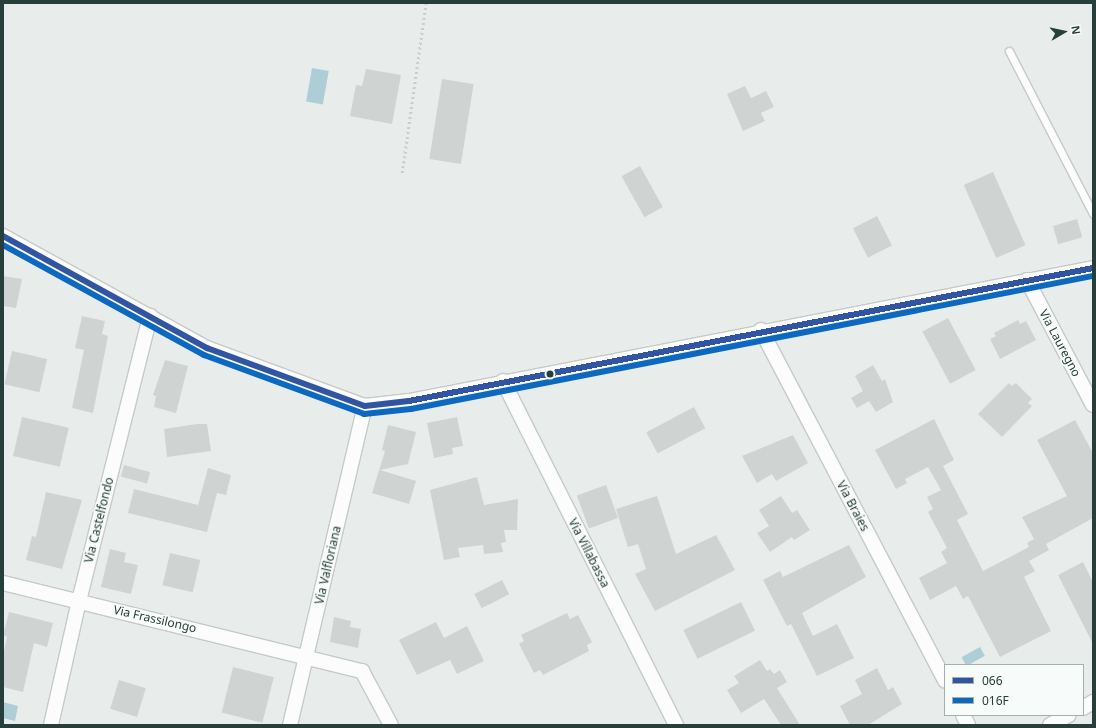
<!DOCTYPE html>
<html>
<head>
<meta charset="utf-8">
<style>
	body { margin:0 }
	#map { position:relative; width:1096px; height:728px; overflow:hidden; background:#e8edeb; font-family:"Noto Sans",sans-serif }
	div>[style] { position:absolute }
	.water>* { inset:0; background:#adced6; transform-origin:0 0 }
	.building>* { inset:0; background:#cfd4d2; transform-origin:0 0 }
	.path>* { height:2.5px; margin-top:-1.25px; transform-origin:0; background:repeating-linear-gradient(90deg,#c7cecd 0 2px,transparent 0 5px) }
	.roads { filter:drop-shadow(1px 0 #c5cac8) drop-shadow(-1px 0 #c5cac8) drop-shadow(0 1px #c5cac8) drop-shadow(0 -1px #c5cac8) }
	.service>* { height:7px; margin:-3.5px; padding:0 3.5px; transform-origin:3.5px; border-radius:3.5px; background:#fcfcfc }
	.minor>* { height:14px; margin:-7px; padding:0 7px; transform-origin:7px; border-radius:7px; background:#fcfcfc }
	.bus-1>* { height:6px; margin:-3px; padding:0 3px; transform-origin:3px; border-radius:3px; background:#3155a3 }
	.bus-2>* { height:6px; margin:-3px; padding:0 3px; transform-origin:3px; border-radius:3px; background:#0c69bf }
	.dots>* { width:11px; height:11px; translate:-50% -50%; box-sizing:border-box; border:2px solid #f7fbf9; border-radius:50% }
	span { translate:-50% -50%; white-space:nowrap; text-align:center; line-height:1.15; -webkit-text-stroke:3.5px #f7fbf9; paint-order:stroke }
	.street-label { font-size:12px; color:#273f3b }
	.frame { position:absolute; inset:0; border:4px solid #273f3b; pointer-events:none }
	.legend { position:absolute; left:944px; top:664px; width:140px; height:52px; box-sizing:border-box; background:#f7fbf9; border:1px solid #a4b0ad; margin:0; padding:5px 7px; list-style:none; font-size:12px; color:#273f3b }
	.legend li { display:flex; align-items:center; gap:8px; height:20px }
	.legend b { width:20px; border:1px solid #a4b0ad }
	.north { position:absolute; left:1044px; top:12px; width:40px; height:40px; -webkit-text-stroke:3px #f7fbf9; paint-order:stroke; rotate:81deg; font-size:11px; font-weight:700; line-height:16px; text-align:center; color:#273f3b }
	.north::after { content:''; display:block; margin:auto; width:14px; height:18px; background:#273f3b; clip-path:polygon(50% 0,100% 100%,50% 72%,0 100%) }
</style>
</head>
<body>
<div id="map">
	<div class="water">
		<div style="left:312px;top:68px;width:17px;height:34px;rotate:10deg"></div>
		<div style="left:980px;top:647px;width:10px;height:21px;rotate:61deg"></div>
		<div style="clip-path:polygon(3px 702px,18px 706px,15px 721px,3px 718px)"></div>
	</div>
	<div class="building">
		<div style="clip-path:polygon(366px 69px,401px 75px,392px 124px,350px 116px,356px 85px,362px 86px)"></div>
		<div style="left:442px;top:79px;width:32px;height:81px;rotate:9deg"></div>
		<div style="clip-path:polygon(745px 86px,751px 98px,766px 91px,774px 107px,761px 113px,765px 121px,743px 131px,727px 94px)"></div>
		<div style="left:640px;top:166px;width:47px;height:21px;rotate:61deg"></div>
		<div style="left:993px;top:172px;width:80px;height:32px;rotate:66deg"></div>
		<div style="left:877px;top:216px;width:33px;height:27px;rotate:63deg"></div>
		<div style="left:1077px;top:219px;width:19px;height:25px;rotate:74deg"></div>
		<div style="clip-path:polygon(3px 276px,22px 279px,16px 308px,3px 306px)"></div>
		<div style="clip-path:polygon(82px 316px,105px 321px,102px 334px,108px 336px,93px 413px,72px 408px,84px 350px,75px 348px)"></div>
		<div style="left:948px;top:318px;width:59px;height:29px;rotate:62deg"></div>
		<div style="clip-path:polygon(1018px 320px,1020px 324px,1026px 321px,1036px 340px,1000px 359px,990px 339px,996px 336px,994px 333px)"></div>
		<div style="left:12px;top:351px;width:36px;height:34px;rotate:13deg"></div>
		<div style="clip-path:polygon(165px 360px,188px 366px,176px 413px,154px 407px,156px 396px,153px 395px)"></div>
		<div style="clip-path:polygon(873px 365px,882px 381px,885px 379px,893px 402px,876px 412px,869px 401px,857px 408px,851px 398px,863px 391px,855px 376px)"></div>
		<div style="clip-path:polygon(1009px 383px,1012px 386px,1016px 383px,1032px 399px,1028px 403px,1032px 406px,1002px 437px,978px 414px)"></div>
		<div style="left:694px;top:407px;width:24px;height:54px;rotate:62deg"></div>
		<div style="left:22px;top:417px;width:48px;height:40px;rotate:13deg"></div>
		<div style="clip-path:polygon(457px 417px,463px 446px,452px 448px,453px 454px,434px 458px,427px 423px)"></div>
		<div style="clip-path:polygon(934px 419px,954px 460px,943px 466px,968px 514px,957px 520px,983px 571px,1029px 547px,1027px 543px,1034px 539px,1022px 517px,1067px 496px,1037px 440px,1075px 420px,1093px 453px,1093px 518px,1046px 544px,1049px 550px,1029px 561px,1035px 571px,1024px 577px,1051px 631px,1000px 657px,968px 596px,963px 599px,956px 586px,930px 600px,919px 578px,947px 563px,941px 552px,947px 548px,928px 512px,933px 509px,927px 497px,941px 490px,928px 467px,905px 479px,907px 483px,896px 489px,875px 450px)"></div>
		<div style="clip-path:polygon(197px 424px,207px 424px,211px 451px,167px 457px,164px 429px)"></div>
		<div style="clip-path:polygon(388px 425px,416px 432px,408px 464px,380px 470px,416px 481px,409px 504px,372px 493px,385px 451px,382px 450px)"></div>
		<div style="clip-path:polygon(793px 435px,808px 463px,776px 481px,772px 474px,757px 483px,742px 456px)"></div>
		<div style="left:124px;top:465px;width:27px;height:12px;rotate:15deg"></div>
		<div style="clip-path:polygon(208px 468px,231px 475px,226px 495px,217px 493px,207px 532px,128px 513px,134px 489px,198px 505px)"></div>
		<div style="clip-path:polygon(477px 477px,484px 505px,518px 499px,517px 530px,504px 530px,506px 542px,501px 543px,503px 552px,484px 554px,483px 545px,458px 548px,460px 557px,444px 560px,430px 490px)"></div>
		<div style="left:606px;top:485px;width:35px;height:31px;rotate:70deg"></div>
		<div style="clip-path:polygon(46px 492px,82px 500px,62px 569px,26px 560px,32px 536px,36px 537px)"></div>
		<div style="clip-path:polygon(657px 496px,676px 554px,716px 535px,735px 570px,655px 611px,635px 574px,646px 569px,638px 544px,628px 547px,616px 509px)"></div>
		<div style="clip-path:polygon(781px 496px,792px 513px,797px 510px,810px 530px,794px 540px,792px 537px,770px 552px,757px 533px,769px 526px,759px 510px)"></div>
		<div style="clip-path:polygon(849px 545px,866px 577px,802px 613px,813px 636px,837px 624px,854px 658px,817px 676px,791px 624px,787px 626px,763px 580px,780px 571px,783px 577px)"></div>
		<div style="clip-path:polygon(110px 549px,126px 553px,124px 562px,138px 565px,131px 594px,101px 587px)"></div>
		<div style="left:170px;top:553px;width:31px;height:33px;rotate:13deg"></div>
		<div style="clip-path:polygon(1083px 562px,1093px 582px,1093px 644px,1058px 575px)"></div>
		<div style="left:502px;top:580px;width:16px;height:31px;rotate:63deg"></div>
		<div style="left:741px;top:602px;width:32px;height:64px;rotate:64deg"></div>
		<div style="clip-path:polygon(9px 612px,53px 623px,47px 647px,34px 643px,23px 692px,3px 687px,3px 656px,7px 637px,3px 635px)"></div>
		<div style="clip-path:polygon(567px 613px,570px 619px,578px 615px,592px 642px,587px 645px,589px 651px,543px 675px,540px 670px,534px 673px,519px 644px,524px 641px,521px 635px)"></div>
		<div style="clip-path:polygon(334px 617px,351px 621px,350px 627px,361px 629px,358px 648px,330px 642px)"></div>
		<div style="clip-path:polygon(436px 622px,444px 638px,467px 626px,484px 661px,457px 674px,450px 660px,417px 675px,399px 640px)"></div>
		<div style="clip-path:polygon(760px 660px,767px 671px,770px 669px,774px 674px,780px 670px,787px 682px,777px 688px,800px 725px,781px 725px,764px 699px,741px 713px,727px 690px,739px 683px,734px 676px)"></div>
		<div style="left:233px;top:667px;width:42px;height:47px;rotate:14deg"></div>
		<div style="clip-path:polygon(877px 668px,888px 690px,893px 687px,902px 704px,868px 725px,850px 725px,840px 706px,862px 694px,855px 680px)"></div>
		<div style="left:119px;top:680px;width:28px;height:30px;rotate:17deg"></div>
	</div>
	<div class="path">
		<div style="left:402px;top:173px;width:172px;rotate:-82deg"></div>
	</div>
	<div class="roads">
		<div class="service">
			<div style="left:1009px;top:51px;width:183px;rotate:62.7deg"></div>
		</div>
		<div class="minor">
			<div style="left:3px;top:236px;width:233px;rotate:28.8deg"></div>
			<div style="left:207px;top:348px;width:168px;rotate:20.2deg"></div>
			<div style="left:365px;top:406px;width:44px;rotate:-6.5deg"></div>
			<div style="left:409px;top:401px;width:697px;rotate:-11deg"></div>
			<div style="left:1027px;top:280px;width:141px;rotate:62.2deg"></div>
			<div style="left:761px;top:330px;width:396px;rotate:62.3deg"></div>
			<div style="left:503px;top:381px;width:385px;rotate:63.3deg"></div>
			<div style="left:3px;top:583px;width:370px;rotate:13.8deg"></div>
			<div style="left:362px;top:671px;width:61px;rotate:61.8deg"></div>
			<div style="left:1083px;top:708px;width:12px;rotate:-31deg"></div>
			<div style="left:963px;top:715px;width:11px;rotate:63deg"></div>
			<div style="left:51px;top:725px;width:127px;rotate:-77.3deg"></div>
			<div style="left:79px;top:601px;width:294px;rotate:-76deg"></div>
			<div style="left:290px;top:725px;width:328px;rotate:-76.8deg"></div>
			<div style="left:1050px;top:725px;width:21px;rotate:-28deg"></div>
		</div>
	</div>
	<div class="bus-1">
		<div style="left:3px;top:236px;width:233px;rotate:28.8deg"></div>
		<div style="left:207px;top:348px;width:168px;rotate:20.2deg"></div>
		<div style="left:365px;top:406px;width:44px;rotate:-6.5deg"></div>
		<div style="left:409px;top:401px;width:697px;rotate:-11deg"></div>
	</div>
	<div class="bus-2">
		<div style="left:3px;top:245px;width:229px;rotate:28.7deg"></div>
		<div style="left:204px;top:355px;width:171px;rotate:20.2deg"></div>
		<div style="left:364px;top:414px;width:47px;rotate:-6.1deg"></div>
		<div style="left:411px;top:409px;width:695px;rotate:-11.04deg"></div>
	</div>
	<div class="dots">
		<div style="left:550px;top:374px;background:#273f3b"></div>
	</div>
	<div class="street-label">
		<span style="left:1060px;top:343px;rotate:62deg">Via Lauregno</span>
		<span style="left:853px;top:506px;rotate:62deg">Via Braies</span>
		<span style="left:99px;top:520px;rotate:-76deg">Via Castelfondo</span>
		<span style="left:589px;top:553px;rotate:63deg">Via Villabassa</span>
		<span style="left:328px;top:565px;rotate:-77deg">Via Valfloriana</span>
		<span style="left:155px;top:619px;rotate:13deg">Via Frassilongo</span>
	</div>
	<div class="frame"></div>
	<ul class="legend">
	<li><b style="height:5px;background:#3155a3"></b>066</li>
	<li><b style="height:5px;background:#0c69bf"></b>016F</li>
	</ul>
	<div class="north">N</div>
</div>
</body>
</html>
